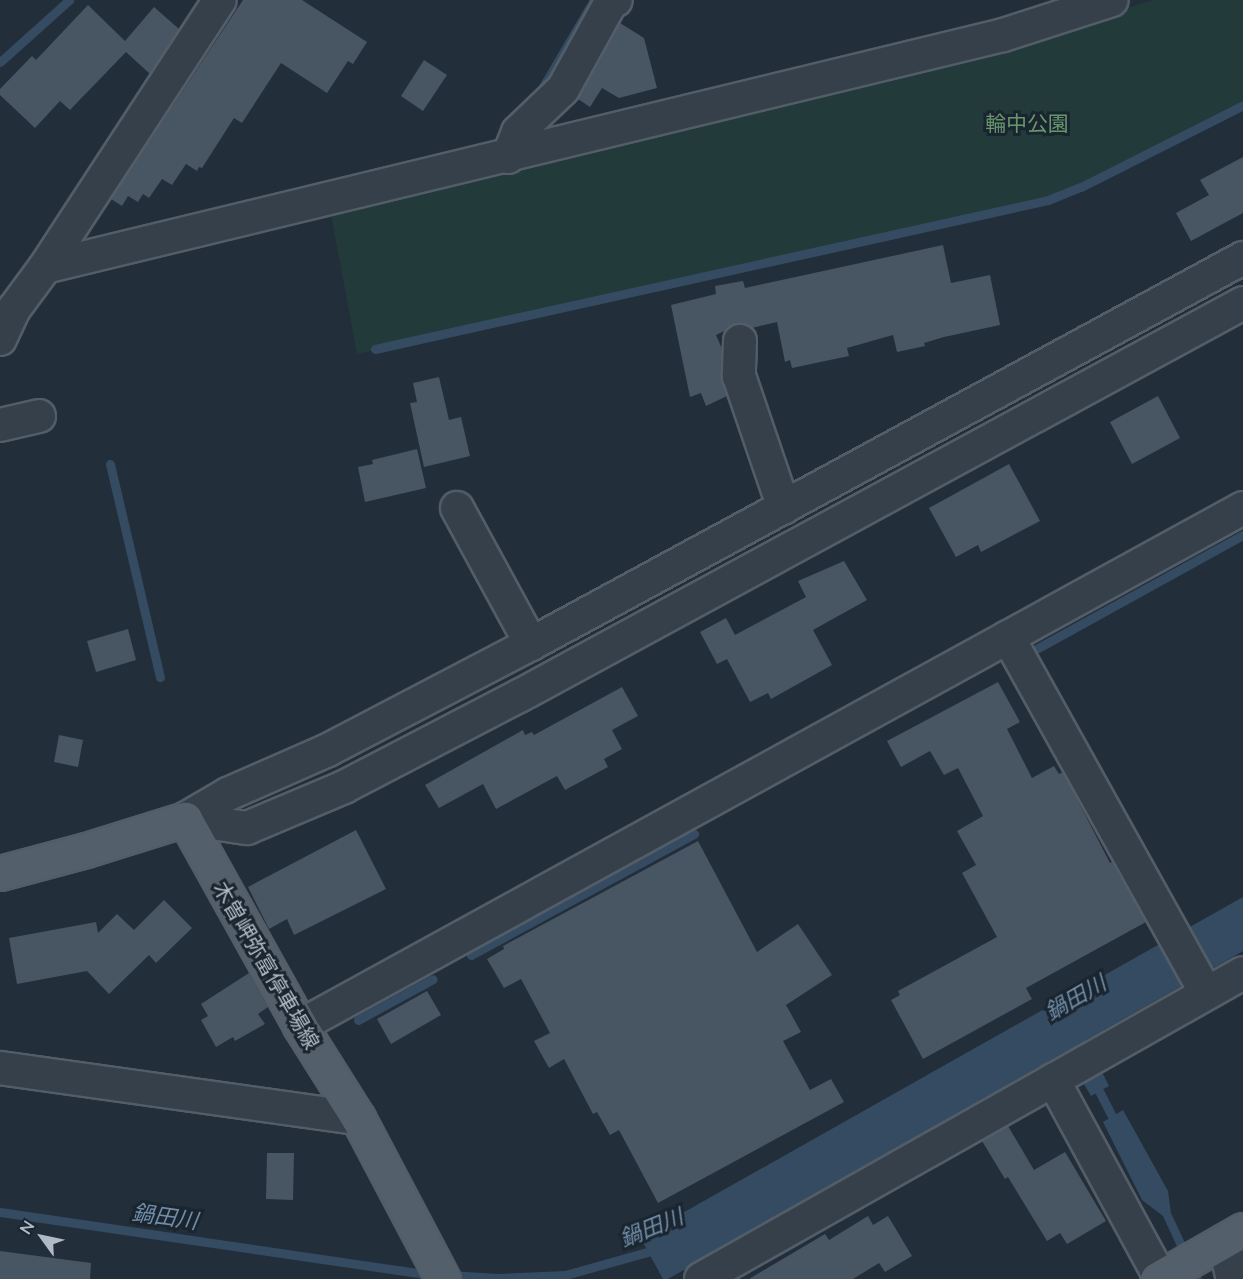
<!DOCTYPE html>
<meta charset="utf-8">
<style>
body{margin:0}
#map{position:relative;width:1243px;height:1279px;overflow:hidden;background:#222e3a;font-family:Lato,"Noto Sans JP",sans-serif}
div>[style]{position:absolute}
.green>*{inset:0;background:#233a3b}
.water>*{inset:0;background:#354b61}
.stream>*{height:9px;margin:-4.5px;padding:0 4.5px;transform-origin:4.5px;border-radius:4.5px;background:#354b61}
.building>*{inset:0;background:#485563}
.roads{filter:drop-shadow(2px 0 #535d68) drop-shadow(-2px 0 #535d68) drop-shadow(0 2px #535d68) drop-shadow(0 -2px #535d68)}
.minor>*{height:32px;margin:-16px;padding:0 16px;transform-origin:16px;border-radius:16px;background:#35404a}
.major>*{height:33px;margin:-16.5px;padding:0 16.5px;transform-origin:16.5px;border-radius:16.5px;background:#535f6a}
span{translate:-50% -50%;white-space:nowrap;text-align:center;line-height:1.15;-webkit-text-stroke:6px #1b252f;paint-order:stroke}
.park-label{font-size:21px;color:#67976e}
.street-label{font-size:21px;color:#b0bac6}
.water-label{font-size:22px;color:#708eaa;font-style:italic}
.north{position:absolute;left:12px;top:1207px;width:60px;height:60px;-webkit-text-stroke:4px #1b252f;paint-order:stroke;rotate:303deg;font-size:16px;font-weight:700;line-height:24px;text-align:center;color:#b0bac6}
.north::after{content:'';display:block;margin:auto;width:21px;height:27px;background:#b0bac6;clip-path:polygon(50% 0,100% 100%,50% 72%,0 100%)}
</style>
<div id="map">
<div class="green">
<i style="clip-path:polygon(1153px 0,1243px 0,1243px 105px,1081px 187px,1048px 200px,357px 354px,331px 214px,1007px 46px)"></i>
</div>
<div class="water">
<i style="clip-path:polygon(1243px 897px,1243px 951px,1086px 1040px,1109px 1086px,1091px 1096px,1065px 1052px,668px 1279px,663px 1279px,640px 1237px)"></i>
<i style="clip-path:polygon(1123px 1110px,1168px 1191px,1171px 1213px,1202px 1279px,1192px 1279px,1163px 1216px,1142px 1200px,1103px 1122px)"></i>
</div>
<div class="stream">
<i style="left:0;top:62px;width:93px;rotate:-41.9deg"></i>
<i style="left:537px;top:97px;width:113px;rotate:-59.6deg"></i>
<i style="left:375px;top:349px;width:689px;rotate:-12.48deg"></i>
<i style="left:1048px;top:200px;width:35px;rotate:-22deg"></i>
<i style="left:1081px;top:187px;width:182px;rotate:-26.8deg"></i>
<i style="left:110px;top:464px;width:219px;rotate:76.8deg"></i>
<i style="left:1038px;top:648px;width:234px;rotate:-28.9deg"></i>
<i style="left:471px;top:955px;width:254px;rotate:-28.5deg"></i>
<i style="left:358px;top:1020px;width:85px;rotate:-28.7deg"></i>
<i style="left:1095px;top:1083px;width:48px;rotate:62.9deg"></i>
<i style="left:0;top:1212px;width:439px;rotate:8.3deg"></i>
<i style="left:448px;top:1275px;width:50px;rotate:3.4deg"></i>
<i style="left:498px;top:1278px;width:67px;rotate:-2.6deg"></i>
<i style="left:565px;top:1275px;width:97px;rotate:-15.6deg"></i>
</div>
<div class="building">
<i style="clip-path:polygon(243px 0,302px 0,367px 42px,353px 64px,348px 61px,327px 93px,281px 63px,242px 123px,234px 118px,202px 168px,199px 167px,197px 171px,186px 164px,172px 185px,162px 179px,149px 198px,143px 194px,138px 202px,128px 196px,122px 206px,111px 199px)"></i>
<i style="clip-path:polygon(88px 5px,125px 41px,154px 7px,179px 29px,150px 74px,126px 52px,70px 110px,60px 101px,35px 128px,0 95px,0 89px,32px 56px,36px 60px)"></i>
<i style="clip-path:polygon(620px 23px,644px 38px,657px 88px,619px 98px,602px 88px,590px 107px,578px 99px)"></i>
<i style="clip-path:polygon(424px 60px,447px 75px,423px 111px,401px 96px)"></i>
<i style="clip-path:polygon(1243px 157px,1243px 213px,1191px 241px,1176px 213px,1209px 195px,1200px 180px)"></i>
<i style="clip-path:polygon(943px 245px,951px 283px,990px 275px,1000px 325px,944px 337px,924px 343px,925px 346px,897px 352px,893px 335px,847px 348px,849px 356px,792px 368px,790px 360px,785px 362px,777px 322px,752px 328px,740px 323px,716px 335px,722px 349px,721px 376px,727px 396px,706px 406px,701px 393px,690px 397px,671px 305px,716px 294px,715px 286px,743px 281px,745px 288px)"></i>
<i style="clip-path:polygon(439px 377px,449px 420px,461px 417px,470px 456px,424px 467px,410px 403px,417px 402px,413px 383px)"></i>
<i style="clip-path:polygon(1158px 396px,1180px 438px,1132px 464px,1110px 422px)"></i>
<i style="clip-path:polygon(417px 449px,426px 488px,365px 502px,358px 467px,373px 464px,372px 460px)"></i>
<i style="clip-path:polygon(1009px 464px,1040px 521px,981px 552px,978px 545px,956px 557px,929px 508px)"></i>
<i style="clip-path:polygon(844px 561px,867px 600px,813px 630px,832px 665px,771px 699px,768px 693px,750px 702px,727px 659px,717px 664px,700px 632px,726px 618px,735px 635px,806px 597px,798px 581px)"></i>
<i style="clip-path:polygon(128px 629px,136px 660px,96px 672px,87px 641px)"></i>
<i style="clip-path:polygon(998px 682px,1020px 722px,1007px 729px,1032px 778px,1054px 766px,1059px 774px,1063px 772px,1110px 863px,1112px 862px,1146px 922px,1026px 988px,1032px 999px,923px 1059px,891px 1000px,900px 995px,898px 991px,997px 937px,962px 873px,976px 865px,957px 831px,983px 816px,958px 768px,944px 775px,930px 751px,901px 767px,887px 741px)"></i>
<i style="clip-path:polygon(622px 687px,638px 716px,612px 730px,622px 749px,604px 759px,608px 767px,565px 790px,557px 776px,496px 809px,483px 784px,439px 808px,425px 785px,523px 730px,525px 735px,532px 732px,534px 735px)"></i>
<i style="clip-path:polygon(59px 735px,83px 740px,78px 767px,54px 762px)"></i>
<i style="clip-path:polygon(356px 830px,386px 889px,294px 935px,287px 919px,269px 929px,248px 887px)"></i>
<i style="clip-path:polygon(698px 841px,757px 952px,798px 924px,832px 975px,786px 1005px,801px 1032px,783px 1041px,810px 1090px,831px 1079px,844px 1102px,658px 1203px,619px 1130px,610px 1135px,597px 1112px,593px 1114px,564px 1059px,549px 1068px,534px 1041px,550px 1033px,521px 979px,504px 988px,487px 959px,504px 949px,503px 946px)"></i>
<i style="clip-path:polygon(164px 900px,192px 928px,156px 963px,149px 955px,109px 994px,87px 971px,17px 984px,9px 938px,96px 922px,98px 933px,117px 914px,134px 930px)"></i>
<i style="clip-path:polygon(249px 973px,268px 1007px,258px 1014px,265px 1024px,235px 1041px,233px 1037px,216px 1047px,201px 1020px,208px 1016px,201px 1004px)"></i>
<i style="clip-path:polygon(427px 991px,441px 1015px,391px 1044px,377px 1019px)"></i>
<i style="clip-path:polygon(1008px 1126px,1034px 1170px,1065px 1152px,1106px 1221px,1067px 1244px,1060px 1233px,1047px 1241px,1008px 1177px,1005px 1179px,982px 1141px)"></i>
<i style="clip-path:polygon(267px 1153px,294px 1153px,293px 1200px,266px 1199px)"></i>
<i style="clip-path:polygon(868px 1216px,873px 1225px,888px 1216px,912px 1256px,885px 1272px,879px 1263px,853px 1279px,749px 1279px,825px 1234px,829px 1240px)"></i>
<i style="clip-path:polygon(0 1251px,91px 1263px,90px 1279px,0 1279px)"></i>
</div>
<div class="roads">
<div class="minor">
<i style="left:508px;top:157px;width:27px;rotate:-68deg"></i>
<i style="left:518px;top:132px;width:62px;rotate:-43.7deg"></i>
<i style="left:563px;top:89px;width:99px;rotate:-61.1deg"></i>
<i style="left:611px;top:2px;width:5px;rotate:-22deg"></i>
<i style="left:45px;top:267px;width:986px;rotate:-13.61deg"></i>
<i style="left:1003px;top:35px;width:114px;rotate:-17.8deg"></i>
<i style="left:0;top:339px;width:33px;rotate:-65deg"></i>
<i style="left:14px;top:309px;width:52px;rotate:-53.6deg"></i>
<i style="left:45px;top:267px;width:319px;rotate:-56.8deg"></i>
<i style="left:740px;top:341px;width:35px;rotate:92deg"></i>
<i style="left:739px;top:376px;width:139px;rotate:71.2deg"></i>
<i style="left:0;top:425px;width:40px;rotate:-13deg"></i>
<i style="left:457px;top:508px;width:155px;rotate:61.4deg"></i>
<i style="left:1008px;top:637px;width:407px;rotate:60.9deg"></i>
<i style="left:185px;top:819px;width:50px;rotate:-30.2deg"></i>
<i style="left:228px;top:794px;width:109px;rotate:-23.7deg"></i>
<i style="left:328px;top:750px;width:229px;rotate:-27.6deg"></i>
<i style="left:531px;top:644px;width:810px;rotate:-28.46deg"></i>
<i style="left:185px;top:819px;width:63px;rotate:8.3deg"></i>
<i style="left:247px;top:828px;width:105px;rotate:-22.9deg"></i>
<i style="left:344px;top:787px;width:197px;rotate:-27.5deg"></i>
<i style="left:519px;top:696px;width:824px;rotate:-28.49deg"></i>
<i style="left:300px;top:1026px;width:1076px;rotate:-28.78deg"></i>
<i style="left:0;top:1068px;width:361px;rotate:8deg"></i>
<i style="left:1053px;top:1080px;width:226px;rotate:61.5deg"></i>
<i style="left:1224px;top:1241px;width:39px;rotate:77deg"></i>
<i style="left:701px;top:1279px;width:622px;rotate:-29.45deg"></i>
</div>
<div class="major">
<i style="left:0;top:873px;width:89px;rotate:-15deg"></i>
<i style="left:86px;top:850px;width:104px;rotate:-17.4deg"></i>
<i style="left:185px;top:819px;width:237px;rotate:60.9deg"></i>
<i style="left:300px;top:1026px;width:109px;rotate:57.8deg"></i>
<i style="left:358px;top:1118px;width:182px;rotate:62.2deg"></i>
<i style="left:1157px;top:1279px;width:99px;rotate:-29.7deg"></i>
</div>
</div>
<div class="park-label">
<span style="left:1027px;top:123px">輪中公園</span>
</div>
<div class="street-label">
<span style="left:267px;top:965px;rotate:60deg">木曽岬弥富停車場線</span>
</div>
<div class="water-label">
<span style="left:1075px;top:997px;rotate:-30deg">鍋田川</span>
<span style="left:165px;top:1216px;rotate:8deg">鍋田川</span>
<span style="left:651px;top:1227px;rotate:-22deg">鍋田川</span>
</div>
<div class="north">N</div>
</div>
